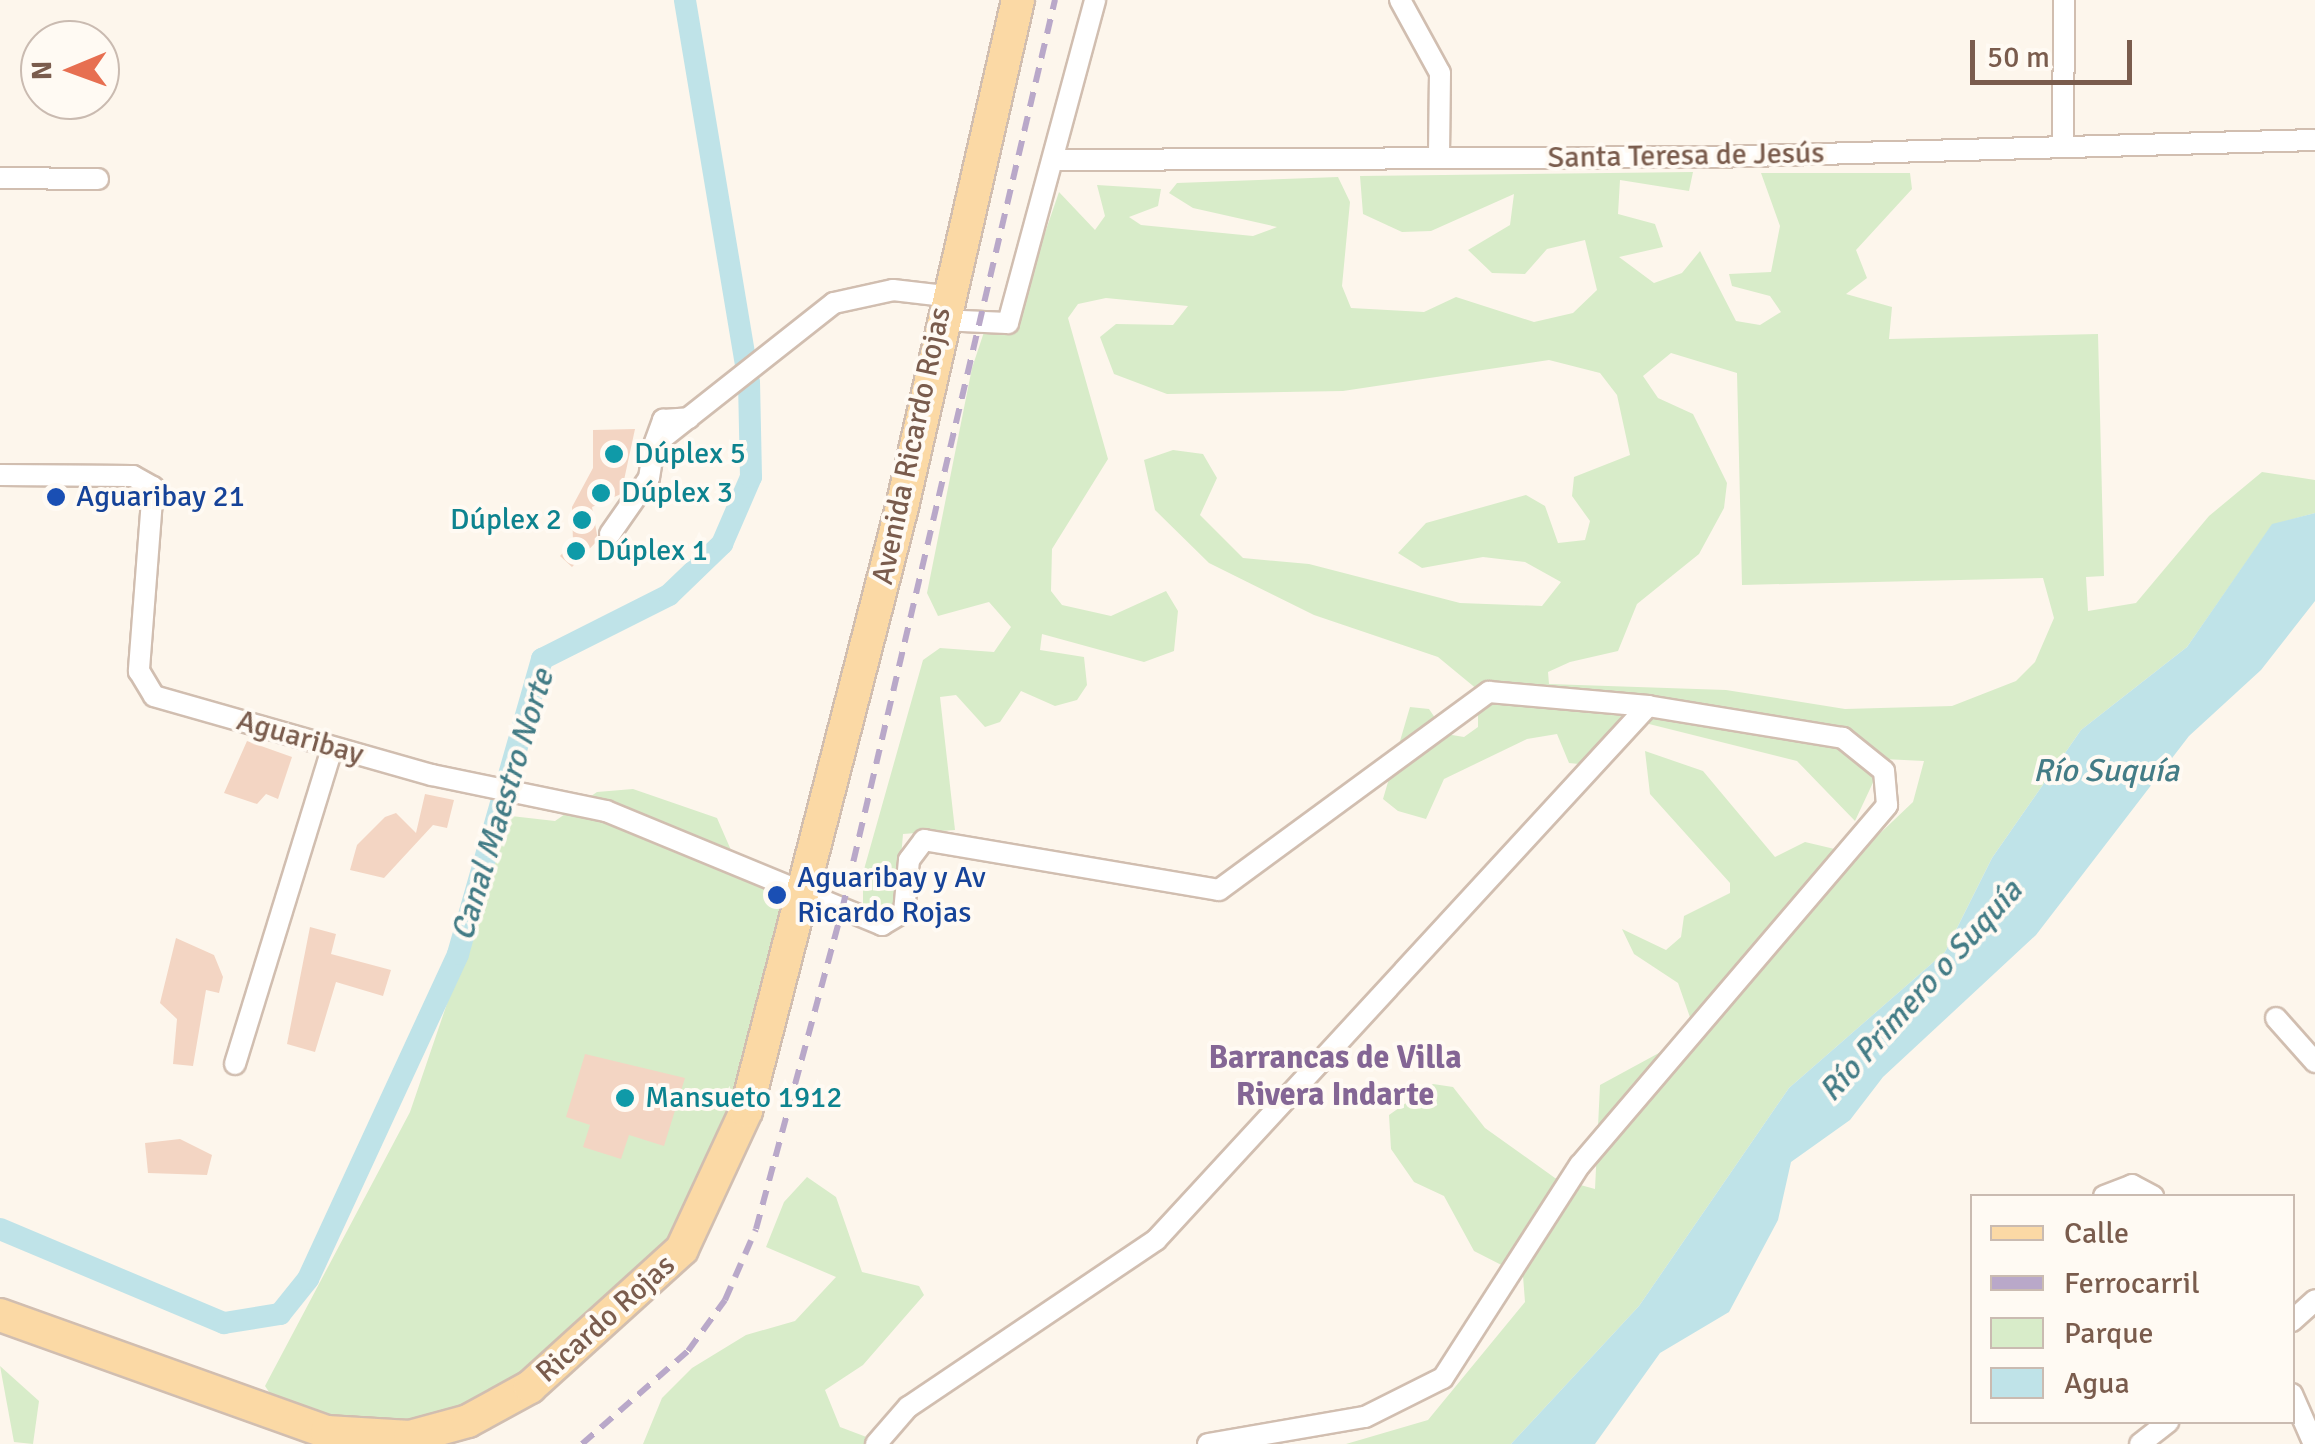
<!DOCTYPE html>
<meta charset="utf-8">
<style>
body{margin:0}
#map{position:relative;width:2315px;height:1444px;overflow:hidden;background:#fdf6ec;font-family:Signika,sans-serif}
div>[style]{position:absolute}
.green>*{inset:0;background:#d8ecc9}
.water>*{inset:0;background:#bfe3e8}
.canal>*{height:22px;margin:-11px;padding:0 11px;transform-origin:11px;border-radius:11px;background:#bfe3e8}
.building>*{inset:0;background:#f3d5c3}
.roads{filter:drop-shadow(2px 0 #d1beb0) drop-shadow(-2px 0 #d1beb0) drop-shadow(0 2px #d1beb0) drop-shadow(0 -2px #d1beb0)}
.minor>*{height:20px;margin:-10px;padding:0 10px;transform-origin:10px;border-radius:10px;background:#fff}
.primary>*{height:32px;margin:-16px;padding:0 16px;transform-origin:16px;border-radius:16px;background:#fbd9a5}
.rail>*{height:6px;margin-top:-3px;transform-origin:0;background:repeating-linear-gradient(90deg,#b9a8c9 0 15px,transparent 0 25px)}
.dots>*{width:28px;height:28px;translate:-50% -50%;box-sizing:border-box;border:5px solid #fffaf3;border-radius:50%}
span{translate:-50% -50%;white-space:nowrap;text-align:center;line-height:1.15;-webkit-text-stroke:8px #fffaf3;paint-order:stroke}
.street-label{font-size:30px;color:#7a5c4d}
.culture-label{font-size:30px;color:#0d838f}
.left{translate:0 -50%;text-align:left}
.right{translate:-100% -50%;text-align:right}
.transit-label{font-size:30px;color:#164399}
.water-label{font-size:32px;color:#437c86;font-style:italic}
.neighbourhood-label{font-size:32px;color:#846695;font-weight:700}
.legend{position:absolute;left:1970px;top:1194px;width:325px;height:230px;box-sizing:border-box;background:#fffaf3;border:2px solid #cabbb1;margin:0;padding:12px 18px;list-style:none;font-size:30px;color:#7a5c4d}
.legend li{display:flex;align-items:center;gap:20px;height:50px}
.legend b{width:50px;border:2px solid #cabbb1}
.north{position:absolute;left:20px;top:20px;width:100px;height:100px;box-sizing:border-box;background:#fffaf3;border:2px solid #cabbb1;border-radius:50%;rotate:269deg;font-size:28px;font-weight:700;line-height:40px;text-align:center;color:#7a5c4d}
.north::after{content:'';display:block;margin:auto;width:35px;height:45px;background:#e76f51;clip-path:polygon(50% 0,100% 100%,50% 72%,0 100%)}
.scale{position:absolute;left:1970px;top:40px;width:162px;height:45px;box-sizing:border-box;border:5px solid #7a5c4d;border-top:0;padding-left:12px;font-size:30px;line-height:35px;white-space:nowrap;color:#7a5c4d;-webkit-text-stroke:8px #fffaf3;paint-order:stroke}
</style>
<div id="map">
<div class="green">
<i style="clip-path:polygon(evenodd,1693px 172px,1689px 191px,1620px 180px,1618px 214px,1655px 224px,1663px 247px,1619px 257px,1654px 283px,1682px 273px,1700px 251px,1736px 321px,1760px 325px,1781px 312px,1770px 296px,1732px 286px,1729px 274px,1771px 272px,1780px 226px,1761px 173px,1910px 173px,1912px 189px,1856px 250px,1867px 278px,1846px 294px,1892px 307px,1889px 339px,2098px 334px,2104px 576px,2086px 577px,2088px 611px,2136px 603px,2209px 516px,2262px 472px,2315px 480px,2315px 513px,2272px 525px,2187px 647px,2081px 730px,1992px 858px,1945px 952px,1789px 1088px,1639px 1306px,1511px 1444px,1346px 1444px,1428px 1420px,1525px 1302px,1523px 1276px,1474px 1251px,1444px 1196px,1414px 1182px,1391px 1149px,1389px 1115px,1433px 1084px,1453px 1087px,1485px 1128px,1555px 1178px,1595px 1189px,1600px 1085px,1681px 1041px,1692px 1023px,1678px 983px,1634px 954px,1622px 929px,1666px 950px,1681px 937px,1684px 916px,1730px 893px,1730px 883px,1650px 794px,1645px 751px,1703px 771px,1775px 857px,1805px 842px,1843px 851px,1873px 840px,1913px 802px,1924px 761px,1884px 759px,1855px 821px,1797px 761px,1641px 722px,1602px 738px,1579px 764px,1569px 763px,1557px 734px,1527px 739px,1444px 779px,1426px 819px,1398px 811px,1383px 799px,1410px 707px,1429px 709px,1446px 734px,1464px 737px,1478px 727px,1478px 690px,1438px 657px,1314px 615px,1209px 563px,1155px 510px,1144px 460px,1173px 450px,1203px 454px,1217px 478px,1200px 515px,1243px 558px,1309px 564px,1460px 603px,1542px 606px,1561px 582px,1525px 562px,1483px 557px,1422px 568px,1398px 553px,1426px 523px,1526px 495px,1545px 506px,1558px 543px,1585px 540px,1590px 521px,1572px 496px,1574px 477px,1630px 455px,1617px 395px,1600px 373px,1549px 360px,1343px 391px,1167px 394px,1114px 374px,1100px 337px,1116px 324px,1173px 325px,1188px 306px,1106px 298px,1078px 304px,1068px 318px,1108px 459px,1052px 549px,1051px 591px,1062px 605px,1111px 616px,1166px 591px,1178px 611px,1174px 651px,1144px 662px,1042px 634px,1040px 650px,1084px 657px,1087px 685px,1077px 700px,1055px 706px,1021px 691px,1000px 722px,985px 727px,956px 695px,940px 697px,955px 830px,903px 834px,897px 905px,878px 918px,863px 905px,863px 873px,923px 660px,940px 648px,994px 652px,1011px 627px,989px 602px,938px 616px,927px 593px,972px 368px,986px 326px,1014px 323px,1059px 192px,1095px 230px,1105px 216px,1097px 185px,1161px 189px,1158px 206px,1129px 217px,1141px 225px,1253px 236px,1277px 227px,1193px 208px,1169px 193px,1177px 183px,1338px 177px,1350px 202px,1342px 286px,1351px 308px,1424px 312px,1456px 297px,1534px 322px,1573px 313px,1597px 290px,1585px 240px,1547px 249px,1525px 274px,1492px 273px,1468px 250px,1510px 225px,1514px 194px,1431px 231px,1402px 232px,1363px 214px,1360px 176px,1693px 172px,1671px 353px,1737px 373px,1742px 585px,2043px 578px,2054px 618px,2035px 662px,2016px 681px,1952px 706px,1845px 709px,1726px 690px,1549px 684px,1548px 672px,1570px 662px,1618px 651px,1637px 604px,1699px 554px,1724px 508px,1727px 483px,1693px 414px,1658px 398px,1643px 376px,1671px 353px)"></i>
<i style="clip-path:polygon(633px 789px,717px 818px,744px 880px,788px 897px,738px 1101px,674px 1239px,535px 1376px,458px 1413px,344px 1427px,277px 1404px,265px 1386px,410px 1112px,511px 816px,555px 821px,597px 792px)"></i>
<i style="clip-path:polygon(807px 1177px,836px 1197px,862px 1272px,919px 1286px,924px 1295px,863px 1365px,825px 1390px,840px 1427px,885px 1444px,643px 1444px,662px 1398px,692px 1368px,746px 1335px,795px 1321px,836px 1277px,766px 1247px,784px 1202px)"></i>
<i style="clip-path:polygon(0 1366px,39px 1401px,33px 1444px,14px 1442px)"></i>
</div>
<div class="water">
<i style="clip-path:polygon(2315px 513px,2315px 601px,2261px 670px,2189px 736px,2036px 935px,1883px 1077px,1850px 1120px,1791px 1162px,1778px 1220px,1729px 1312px,1660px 1353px,1595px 1444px,1511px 1444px,1639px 1306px,1789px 1088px,1945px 952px,1992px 858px,2081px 730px,2187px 647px,2272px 524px)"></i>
</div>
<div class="canal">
<i style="left:0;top:1229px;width:243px;rotate:22.8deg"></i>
<i style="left:224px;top:1323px;width:57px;rotate:-9.1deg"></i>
<i style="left:280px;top:1314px;width:45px;rotate:-51.3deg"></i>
<i style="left:308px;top:1279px;width:358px;rotate:-65.2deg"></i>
<i style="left:458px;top:954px;width:307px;rotate:-74.1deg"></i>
<i style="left:542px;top:659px;width:142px;rotate:-26.7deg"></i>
<i style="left:669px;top:595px;width:74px;rotate:-43.9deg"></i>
<i style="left:722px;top:544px;width:73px;rotate:-66.6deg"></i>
<i style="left:751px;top:477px;width:94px;rotate:-91.2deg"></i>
<i style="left:749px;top:383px;width:388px;rotate:-99.5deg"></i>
</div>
<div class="building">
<i style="clip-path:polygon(635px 429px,621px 494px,592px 507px,598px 540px,572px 567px,560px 556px,573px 542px,572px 507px,593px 468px,593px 430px)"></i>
<i style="clip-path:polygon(247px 741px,292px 757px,278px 799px,266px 794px,257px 804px,224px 793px)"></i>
<i style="clip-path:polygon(425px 794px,454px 800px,447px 828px,433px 825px,384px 878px,350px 870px,357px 845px,385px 817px,396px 813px,416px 833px)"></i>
<i style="clip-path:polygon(310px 927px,336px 934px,331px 954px,391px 970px,383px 996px,336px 982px,315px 1052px,287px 1044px)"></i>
<i style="clip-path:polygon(176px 938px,214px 955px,223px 977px,219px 993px,206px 990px,193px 1066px,173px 1064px,177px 1019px,160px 1003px)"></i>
<i style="clip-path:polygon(585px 1054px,685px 1078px,664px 1146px,629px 1135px,621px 1159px,583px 1147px,590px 1125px,566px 1117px)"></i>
<i style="clip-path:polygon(180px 1139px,212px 1155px,207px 1175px,148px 1173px,145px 1143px)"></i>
</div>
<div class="roads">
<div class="minor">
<i style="left:1400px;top:0;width:83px;rotate:61.3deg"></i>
<i style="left:1440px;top:73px;width:85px;rotate:90.7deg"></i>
<i style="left:2063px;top:147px;width:147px;rotate:-89.6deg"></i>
<i style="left:1057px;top:160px;width:657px;rotate:-0.26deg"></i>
<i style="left:1714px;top:157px;width:601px;rotate:-1.62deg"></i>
<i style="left:0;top:178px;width:98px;rotate:0.6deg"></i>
<i style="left:939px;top:320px;width:69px;rotate:2.5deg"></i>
<i style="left:1008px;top:323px;width:335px;rotate:-74.9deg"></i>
<i style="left:654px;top:445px;width:27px;rotate:-70deg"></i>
<i style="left:663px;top:420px;width:26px;rotate:-4deg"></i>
<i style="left:0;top:475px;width:133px;rotate:0.4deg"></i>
<i style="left:133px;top:476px;width:23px;rotate:29deg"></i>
<i style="left:153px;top:487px;width:185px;rotate:94.4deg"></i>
<i style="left:139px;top:671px;width:29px;rotate:59deg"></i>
<i style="left:154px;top:696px;width:289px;rotate:15.9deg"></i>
<i style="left:432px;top:775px;width:178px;rotate:11.7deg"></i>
<i style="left:606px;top:811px;width:299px;rotate:22.4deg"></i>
<i style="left:882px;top:925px;width:26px;rotate:-31deg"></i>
<i style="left:904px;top:912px;width:52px;rotate:-84.5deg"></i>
<i style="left:909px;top:860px;width:25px;rotate:-53deg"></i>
<i style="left:924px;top:840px;width:299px;rotate:9.6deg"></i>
<i style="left:1219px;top:890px;width:335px;rotate:-36.3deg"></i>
<i style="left:1489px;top:692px;width:160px;rotate:5deg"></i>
<i style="left:1648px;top:706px;width:726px;rotate:132.66deg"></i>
<i style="left:1156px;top:1240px;width:299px;rotate:146deg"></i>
<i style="left:908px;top:1407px;width:49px;rotate:130.9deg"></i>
<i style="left:610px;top:534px;width:68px;rotate:-55.1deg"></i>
<i style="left:649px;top:478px;width:33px;rotate:-81deg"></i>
<i style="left:654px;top:445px;width:229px;rotate:-38.3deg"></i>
<i style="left:834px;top:303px;width:60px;rotate:-12.4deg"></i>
<i style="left:893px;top:290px;width:52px;rotate:6.6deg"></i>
<i style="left:2276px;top:1018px;width:59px;rotate:48.4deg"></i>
<i style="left:235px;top:1064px;width:331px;rotate:-72.9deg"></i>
<i style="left:2104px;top:1196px;width:30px;rotate:-21deg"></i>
<i style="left:2132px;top:1185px;width:24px;rotate:28deg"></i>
<i style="left:2292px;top:1321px;width:31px;rotate:-42deg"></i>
<i style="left:2292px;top:1394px;width:55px;rotate:66.3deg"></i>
<i style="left:1208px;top:1444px;width:159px;rotate:-9.8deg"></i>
<i style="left:1365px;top:1417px;width:87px;rotate:-26.6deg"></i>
<i style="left:1443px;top:1378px;width:253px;rotate:-57.3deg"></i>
<i style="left:1580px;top:1165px;width:473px;rotate:-49.5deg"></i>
<i style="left:1887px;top:805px;width:34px;rotate:-95deg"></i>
<i style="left:1884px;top:771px;width:53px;rotate:-141.2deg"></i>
<i style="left:1843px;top:738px;width:198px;rotate:-170.7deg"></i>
<i style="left:2140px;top:1444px;width:36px;rotate:-38deg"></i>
</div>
<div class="primary">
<i style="left:0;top:1315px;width:347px;rotate:19.7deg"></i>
<i style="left:327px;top:1432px;width:83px;rotate:3.4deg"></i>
<i style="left:410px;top:1437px;width:60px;rotate:-15.4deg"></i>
<i style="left:468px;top:1421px;width:71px;rotate:-28.7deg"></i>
<i style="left:530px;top:1387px;width:205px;rotate:-42.2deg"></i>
<i style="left:682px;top:1249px;width:152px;rotate:-65.1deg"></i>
<i style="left:746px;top:1111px;width:624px;rotate:-75.52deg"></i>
<i style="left:902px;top:507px;width:520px;rotate:-77.11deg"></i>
</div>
</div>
<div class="rail">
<i style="left:582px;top:1444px;width:141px;rotate:-41.3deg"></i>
<i style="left:688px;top:1351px;width:63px;rotate:-54deg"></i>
<i style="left:725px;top:1300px;width:77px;rotate:-66.4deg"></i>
<i style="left:756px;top:1229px;width:330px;rotate:-74.9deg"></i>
<i style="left:842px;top:910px;width:935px;rotate:-76.83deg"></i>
</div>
<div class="dots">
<i style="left:614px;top:454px;background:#0f9aa8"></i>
<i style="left:601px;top:493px;background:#0f9aa8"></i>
<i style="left:56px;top:497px;background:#1a4fb4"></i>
<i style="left:582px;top:520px;background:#0f9aa8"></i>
<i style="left:576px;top:551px;background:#0f9aa8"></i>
<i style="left:777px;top:895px;background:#1a4fb4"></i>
<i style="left:625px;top:1098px;background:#0f9aa8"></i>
</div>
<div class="street-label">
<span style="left:1686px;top:156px;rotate:-1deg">Santa Teresa de Jesús</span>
<span style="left:912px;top:446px;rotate:-78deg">Avenida Ricardo Rojas</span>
<span style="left:300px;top:738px;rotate:16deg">Aguaribay</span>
<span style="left:606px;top:1319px;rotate:-42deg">Ricardo Rojas</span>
</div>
<div class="culture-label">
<span class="left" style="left:634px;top:454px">Dúplex 5</span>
<span class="left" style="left:621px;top:493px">Dúplex 3</span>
<span class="right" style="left:562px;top:520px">Dúplex 2</span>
<span class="left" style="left:596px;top:551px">Dúplex 1</span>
<span class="left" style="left:645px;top:1098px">Mansueto 1912</span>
</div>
<div class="transit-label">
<span class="left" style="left:76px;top:497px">Aguaribay 21</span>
<span class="left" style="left:797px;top:895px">Aguaribay y Av<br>Ricardo Rojas</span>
</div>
<div class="water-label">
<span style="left:2106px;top:771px">Río Suquía</span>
<span style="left:503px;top:805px;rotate:-73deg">Canal Maestro Norte</span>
<span style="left:1921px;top:991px;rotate:-48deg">Río Primero o Suquía</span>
</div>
<div class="neighbourhood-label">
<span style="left:1335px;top:1077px">Barrancas de Villa<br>Rivera Indarte</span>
</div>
<ul class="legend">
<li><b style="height:12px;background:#fbd9a5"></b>Calle</li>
<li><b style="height:12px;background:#b9a8c9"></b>Ferrocarril</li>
<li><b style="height:28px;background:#d8ecc9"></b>Parque</li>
<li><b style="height:28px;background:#bfe3e8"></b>Agua</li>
</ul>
<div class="north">N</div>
<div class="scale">50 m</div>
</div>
